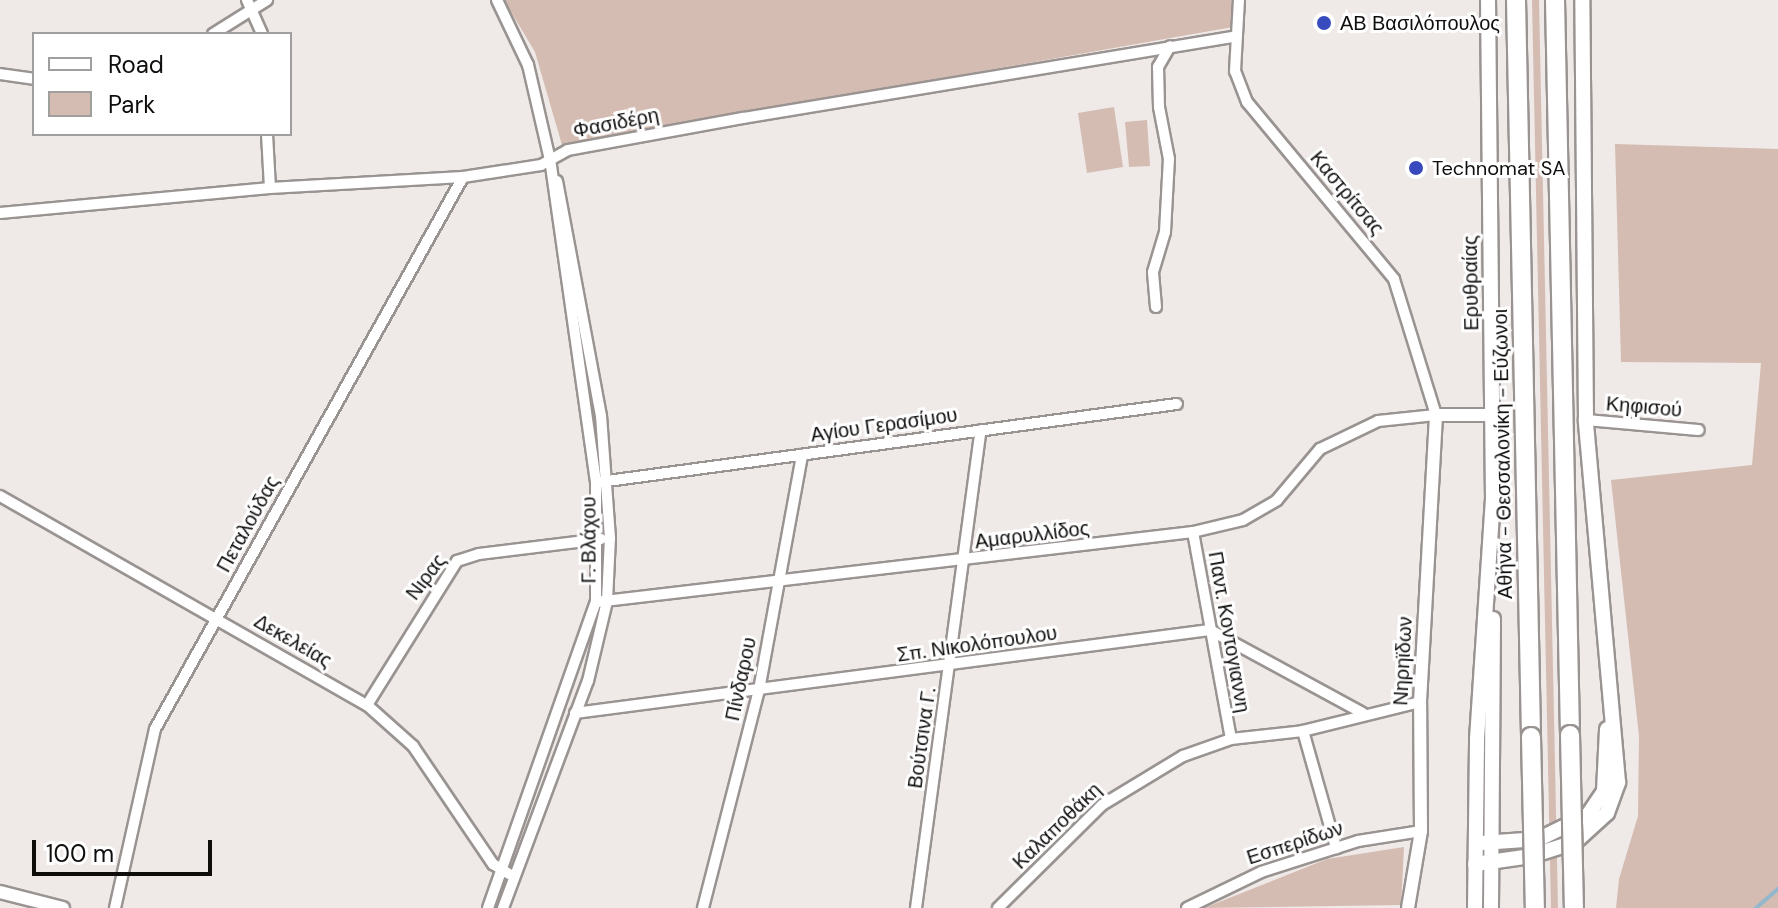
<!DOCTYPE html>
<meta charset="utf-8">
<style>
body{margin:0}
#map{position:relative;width:1778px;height:908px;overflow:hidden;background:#efe9e7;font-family:"DM Sans",sans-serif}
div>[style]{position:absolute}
.green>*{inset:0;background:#d4bcb2}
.stream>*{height:4px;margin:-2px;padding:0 2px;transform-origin:2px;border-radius:2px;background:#93b7cc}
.roads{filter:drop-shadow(2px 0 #999391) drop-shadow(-2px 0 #999391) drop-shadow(0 2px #999391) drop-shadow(0 -2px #999391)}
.minor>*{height:10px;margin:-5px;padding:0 5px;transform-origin:5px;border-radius:5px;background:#fff}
.tertiary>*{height:12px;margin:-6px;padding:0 6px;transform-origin:6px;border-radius:6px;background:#fff}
.secondary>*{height:14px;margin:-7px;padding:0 7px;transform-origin:7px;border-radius:7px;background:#fff}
.motorway>*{height:18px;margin:-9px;padding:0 9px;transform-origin:9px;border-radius:9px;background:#fff}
.bridges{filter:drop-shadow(2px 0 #999391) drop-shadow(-2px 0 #999391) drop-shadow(0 2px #999391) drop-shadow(0 -2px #999391)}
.motorway-bridge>*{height:18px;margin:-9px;padding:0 9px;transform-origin:9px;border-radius:9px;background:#fff}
.dots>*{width:22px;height:22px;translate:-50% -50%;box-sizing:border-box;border:4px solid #fff;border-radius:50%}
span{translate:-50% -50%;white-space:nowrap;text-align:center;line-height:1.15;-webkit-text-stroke:6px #fff;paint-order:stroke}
.poi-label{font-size:20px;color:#100e0d}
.left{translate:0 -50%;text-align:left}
.street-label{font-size:20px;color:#100e0d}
.legend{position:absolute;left:32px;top:32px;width:260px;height:104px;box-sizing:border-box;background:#fff;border:2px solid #9f9f9e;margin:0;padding:10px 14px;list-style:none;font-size:24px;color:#100e0d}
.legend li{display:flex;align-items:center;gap:16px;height:40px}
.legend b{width:40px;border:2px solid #9f9f9e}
.scale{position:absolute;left:32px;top:840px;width:180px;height:36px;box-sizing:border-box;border:4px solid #100e0d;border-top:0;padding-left:10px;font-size:24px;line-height:28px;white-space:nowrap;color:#100e0d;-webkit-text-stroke:6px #fff;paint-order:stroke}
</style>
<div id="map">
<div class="green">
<i style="clip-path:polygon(504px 0,1232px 0,1233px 27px,562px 145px,535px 52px)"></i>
<i style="clip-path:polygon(1532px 0,1539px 0,1558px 908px,1551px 908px)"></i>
<i style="clip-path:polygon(1114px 107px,1123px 167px,1087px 173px,1078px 113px)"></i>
<i style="clip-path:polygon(1147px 120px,1150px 166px,1129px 167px,1125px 122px)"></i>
<i style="clip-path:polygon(1615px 144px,1778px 149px,1778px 908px,1616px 908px,1619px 879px,1638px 816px,1639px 736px,1611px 480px,1752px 465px,1761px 363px,1621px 362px)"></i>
<i style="clip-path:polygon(1404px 847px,1401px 905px,1204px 908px,1327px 859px)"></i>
</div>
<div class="stream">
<i style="left:1756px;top:908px;width:29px;rotate:-41deg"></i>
</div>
<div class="roads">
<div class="minor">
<i style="left:247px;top:0;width:37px;rotate:66deg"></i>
<i style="left:213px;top:34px;width:64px;rotate:-32.2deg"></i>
<i style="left:0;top:74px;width:34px;rotate:8deg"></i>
<i style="left:267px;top:134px;width:54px;rotate:86.8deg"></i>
<i style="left:0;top:213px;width:271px;rotate:-5.3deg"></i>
<i style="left:270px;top:188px;width:193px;rotate:-3.3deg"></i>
<i style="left:463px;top:177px;width:79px;rotate:-8.7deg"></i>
<i style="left:541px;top:165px;width:31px;rotate:-29deg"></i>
<i style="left:568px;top:150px;width:178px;rotate:-10.4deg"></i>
<i style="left:743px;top:118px;width:500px;rotate:-9.4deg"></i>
<i style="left:1156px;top:307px;width:35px;rotate:-95deg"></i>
<i style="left:1153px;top:272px;width:42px;rotate:-73.3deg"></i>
<i style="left:1165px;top:232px;width:73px;rotate:-86.9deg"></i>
<i style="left:1169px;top:159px;width:53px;rotate:-100.9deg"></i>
<i style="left:1159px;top:107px;width:40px;rotate:-91.4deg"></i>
<i style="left:1158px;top:67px;width:24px;rotate:-60deg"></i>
<i style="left:1586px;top:420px;width:113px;rotate:5.1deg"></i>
<i style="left:600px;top:482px;width:582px;rotate:-7.7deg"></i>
<i style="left:0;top:496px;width:422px;rotate:29.7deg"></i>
<i style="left:367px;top:705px;width:62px;rotate:41.7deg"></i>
<i style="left:413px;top:746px;width:143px;rotate:55.9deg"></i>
<i style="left:493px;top:864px;width:19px;rotate:32deg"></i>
<i style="left:1193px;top:532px;width:210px;rotate:79.6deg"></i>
<i style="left:596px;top:602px;width:601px;rotate:-6.69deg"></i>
<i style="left:1193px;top:532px;width:51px;rotate:-13.5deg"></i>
<i style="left:1243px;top:520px;width:39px;rotate:-30deg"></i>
<i style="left:1277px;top:500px;width:67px;rotate:-49.9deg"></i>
<i style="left:1320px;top:449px;width:64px;rotate:-25.8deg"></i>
<i style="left:1378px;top:421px;width:58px;rotate:-5.9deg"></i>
<i style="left:1436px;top:415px;width:142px;rotate:-107.2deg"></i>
<i style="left:1394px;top:279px;width:230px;rotate:-129.7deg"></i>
<i style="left:1247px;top:102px;width:33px;rotate:-111deg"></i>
<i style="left:1235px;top:71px;width:71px;rotate:-86.8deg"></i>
<i style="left:367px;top:705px;width:170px;rotate:-58deg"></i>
<i style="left:457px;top:561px;width:23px;rotate:-18deg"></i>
<i style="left:479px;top:554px;width:123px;rotate:-7deg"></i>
<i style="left:575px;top:713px;width:640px;rotate:-7.45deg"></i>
<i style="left:1210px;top:630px;width:174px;rotate:28.5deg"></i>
<i style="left:1303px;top:731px;width:122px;rotate:74.2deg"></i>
<i style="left:115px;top:908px;width:183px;rotate:-77.4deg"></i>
<i style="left:155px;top:729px;width:632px;rotate:-60.84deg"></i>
<i style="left:488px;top:908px;width:324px;rotate:-70.6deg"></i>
<i style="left:596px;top:602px;width:120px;rotate:-90deg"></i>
<i style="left:596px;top:482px;width:325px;rotate:-98.1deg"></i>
<i style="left:550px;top:160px;width:98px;rotate:-103deg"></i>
<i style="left:528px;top:65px;width:72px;rotate:-115.5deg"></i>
<i style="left:503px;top:908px;width:242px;rotate:-69.5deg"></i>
<i style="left:588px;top:681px;width:82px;rotate:-76.6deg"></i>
<i style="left:607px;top:601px;width:63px;rotate:-87.3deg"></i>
<i style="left:610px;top:538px;width:122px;rotate:-94.2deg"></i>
<i style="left:601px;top:416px;width:239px;rotate:-100.6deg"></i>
<i style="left:703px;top:908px;width:225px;rotate:-75.6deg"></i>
<i style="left:759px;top:690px;width:239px;rotate:-79.6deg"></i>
<i style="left:916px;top:908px;width:482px;rotate:-82.3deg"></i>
<i style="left:998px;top:908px;width:146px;rotate:-44.7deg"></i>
<i style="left:1102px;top:805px;width:95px;rotate:-31.2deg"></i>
<i style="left:1183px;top:756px;width:51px;rotate:-19.5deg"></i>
<i style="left:1231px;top:739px;width:72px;rotate:-6.3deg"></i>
<i style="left:1303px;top:731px;width:121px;rotate:-13.9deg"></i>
<i style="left:1187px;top:908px;width:82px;rotate:-25.9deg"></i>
<i style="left:1261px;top:872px;width:102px;rotate:-17.7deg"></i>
<i style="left:1358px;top:841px;width:64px;rotate:-9deg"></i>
</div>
<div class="tertiary">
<i style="left:0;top:892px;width:65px;rotate:14.3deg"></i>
<i style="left:1408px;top:908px;width:78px;rotate:-80.4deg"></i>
<i style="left:1421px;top:831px;width:129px;rotate:-90.4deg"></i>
<i style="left:1420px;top:702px;width:287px;rotate:-86.8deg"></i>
<i style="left:1436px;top:415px;width:57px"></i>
</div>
<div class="secondary">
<i style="left:1482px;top:843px;width:57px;rotate:-4deg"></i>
<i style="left:1539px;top:839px;width:55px;rotate:-26.1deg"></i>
<i style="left:1588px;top:815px;width:29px;rotate:-56deg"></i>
<i style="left:1604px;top:791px;width:62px;rotate:-87.2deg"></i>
<i style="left:1475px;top:864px;width:57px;rotate:-8.1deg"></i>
<i style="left:1531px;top:856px;width:46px;rotate:-17.7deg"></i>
<i style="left:1575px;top:842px;width:43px;rotate:-42.2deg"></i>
<i style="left:1607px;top:813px;width:33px;rotate:-70deg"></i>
<i style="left:1618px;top:782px;width:363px;rotate:-95.1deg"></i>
<i style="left:1586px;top:420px;width:420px;rotate:-90.5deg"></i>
<i style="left:1475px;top:908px;width:169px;rotate:-89.3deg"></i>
<i style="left:1477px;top:739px;width:239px;rotate:-86.2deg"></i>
<i style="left:1493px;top:501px;width:501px;rotate:-90.57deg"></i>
<i style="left:1491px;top:908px;width:289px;rotate:-89.6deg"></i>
</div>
<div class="motorway">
<i style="left:1516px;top:0;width:737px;rotate:88.83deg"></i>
<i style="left:1555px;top:0;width:735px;rotate:88.83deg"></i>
</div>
</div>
<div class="bridges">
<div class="motorway-bridge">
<i style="left:1570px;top:735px;width:173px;rotate:88.7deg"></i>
<i style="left:1531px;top:737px;width:171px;rotate:88.7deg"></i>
</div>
</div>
<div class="dots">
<i style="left:1324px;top:23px;background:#374bbe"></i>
<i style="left:1416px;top:168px;background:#374bbe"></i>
</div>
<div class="poi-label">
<span class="left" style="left:1340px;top:23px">ΑΒ Βασιλόπουλος</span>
<span class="left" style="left:1432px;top:168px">Technomat SA</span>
</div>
<div class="street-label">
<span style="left:616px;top:123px;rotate:-11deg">Φασιδέρη</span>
<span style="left:1347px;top:193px;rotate:50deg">Καστρίτσας</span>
<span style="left:1471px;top:283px;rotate:-91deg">Ερυθραίας</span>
<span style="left:1644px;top:407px;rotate:5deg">Κηφισού</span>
<span style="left:884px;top:425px;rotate:-8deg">Αγίου Γερασίμου</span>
<span style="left:1503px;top:454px;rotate:-91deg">Αθήνα - Θεσσαλονίκη - Εύζωνοι</span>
<span style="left:248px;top:524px;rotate:-61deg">Πεταλούδας</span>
<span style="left:1032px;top:535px;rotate:-7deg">Αμαρυλλίδος</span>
<span style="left:589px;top:540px;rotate:-90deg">Γ. Βλάχου</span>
<span style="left:426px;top:577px;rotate:-53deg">Νιρας</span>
<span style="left:1229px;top:632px;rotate:80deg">Παντ. Κοντογιαννη</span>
<span style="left:293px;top:641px;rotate:30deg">Δεκελείας</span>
<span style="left:977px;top:644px;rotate:-8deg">Σπ. Νικολόπουλου</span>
<span style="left:1403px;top:661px;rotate:-87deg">Νηρηϊδων</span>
<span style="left:741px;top:679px;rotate:-78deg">Πίνδαρου</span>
<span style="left:922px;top:738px;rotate:-82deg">Βούτσινα Γ.</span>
<span style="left:1057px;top:826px;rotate:-44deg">Καλαποθάκη</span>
<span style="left:1295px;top:843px;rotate:-18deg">Εσπερίδων</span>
</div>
<ul class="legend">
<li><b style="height:10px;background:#fff"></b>Road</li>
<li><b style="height:22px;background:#d4bcb2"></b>Park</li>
</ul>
<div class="scale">100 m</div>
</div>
